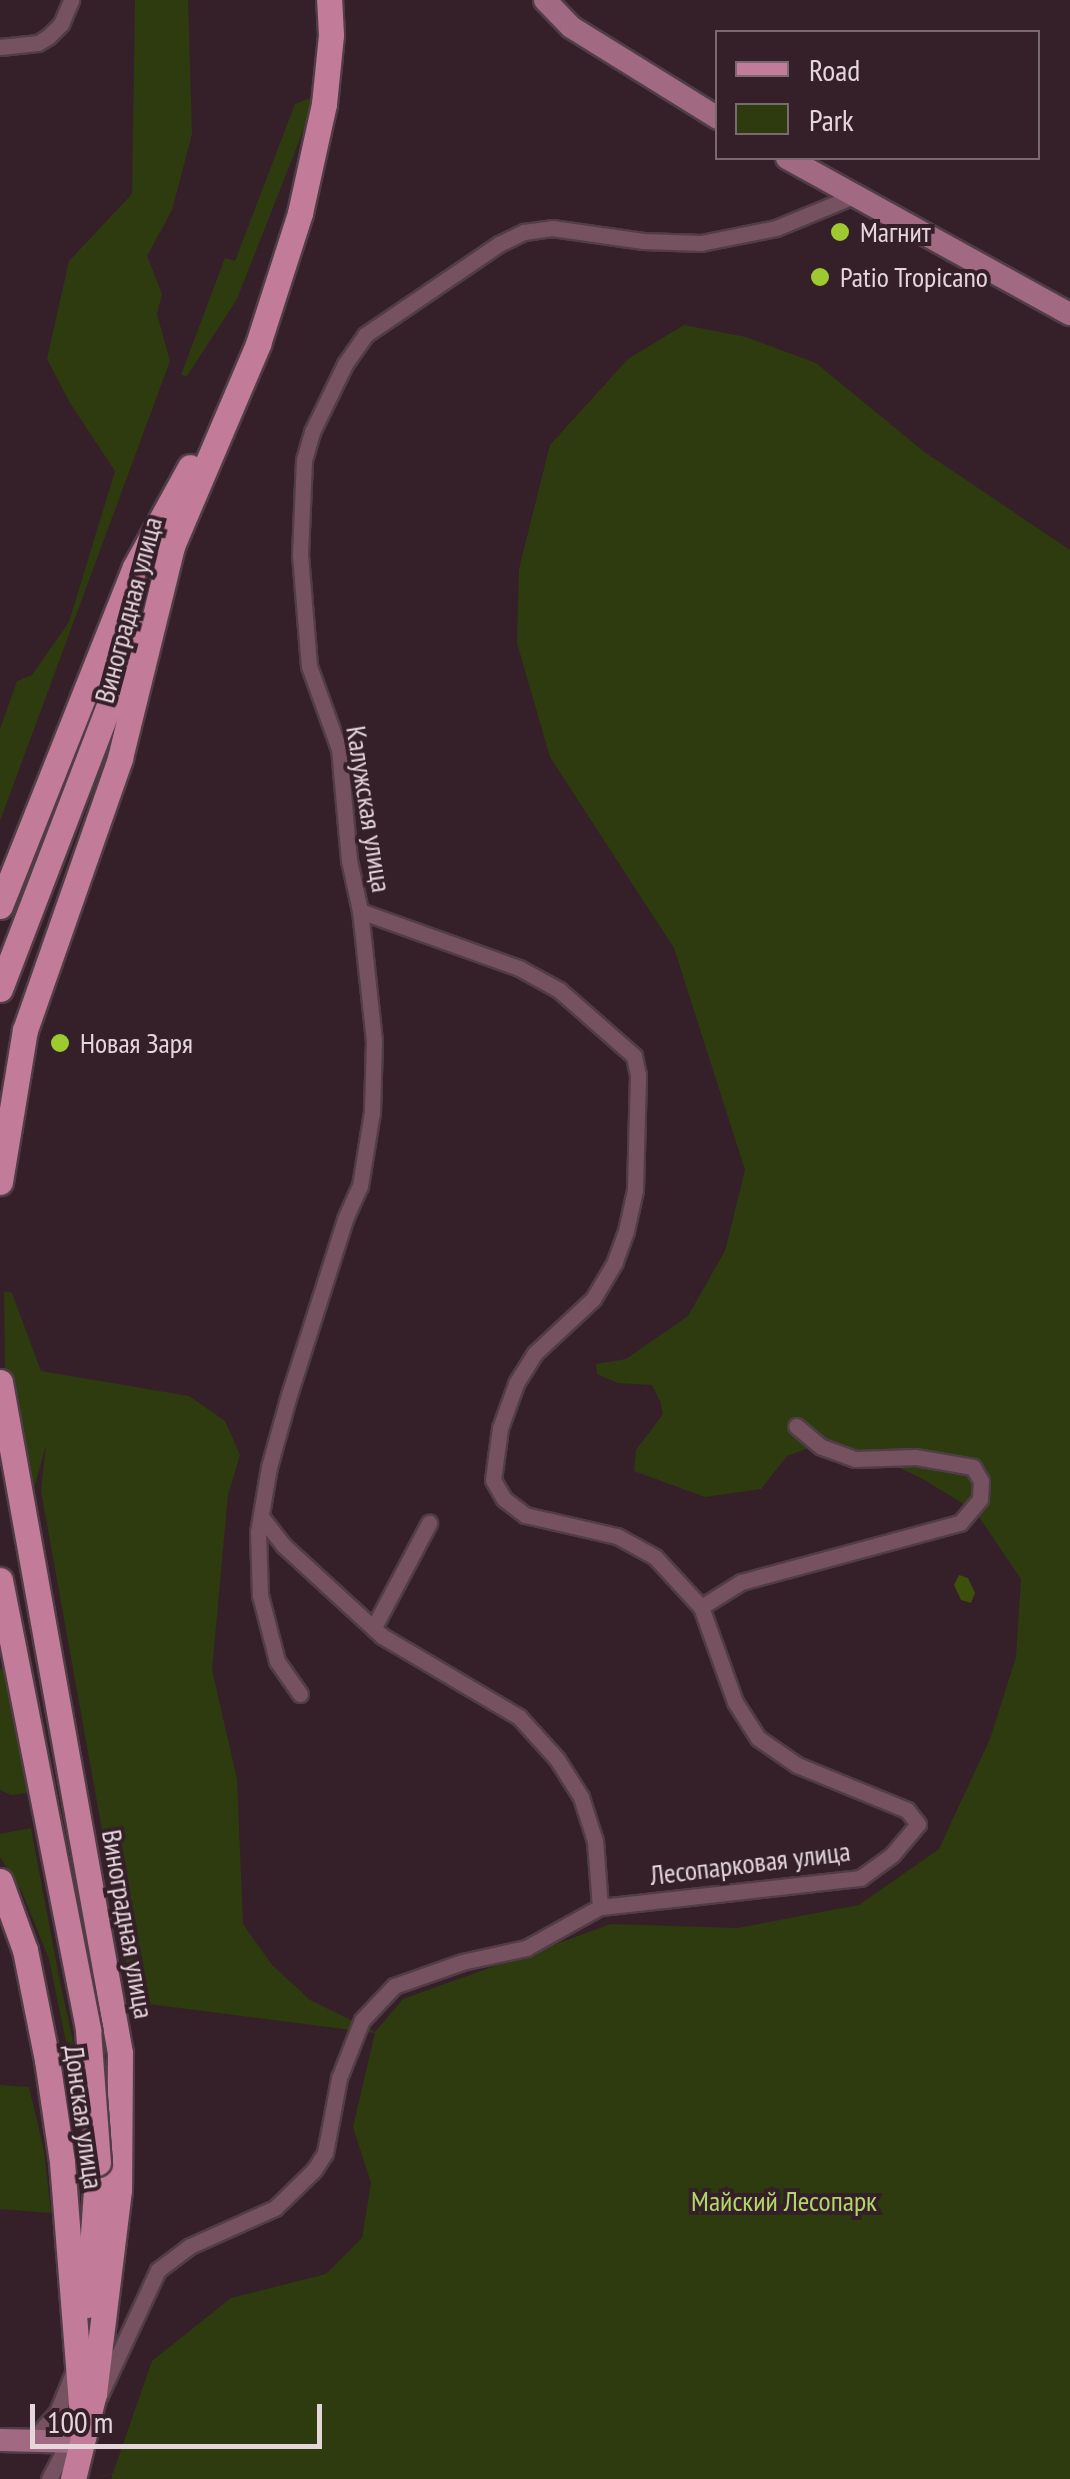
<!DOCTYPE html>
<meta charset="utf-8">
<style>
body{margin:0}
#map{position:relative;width:1070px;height:2479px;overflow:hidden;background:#352029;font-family:"PT Sans Narrow",sans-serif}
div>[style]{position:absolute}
.green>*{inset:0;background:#2d3b0f}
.water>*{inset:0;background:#3c4f0b}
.roads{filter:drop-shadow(2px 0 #513d46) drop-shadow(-2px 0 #513d46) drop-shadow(0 2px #513d46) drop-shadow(0 -2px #513d46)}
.street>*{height:15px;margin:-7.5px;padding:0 7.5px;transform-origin:7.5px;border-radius:7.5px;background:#765261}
.secondary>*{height:22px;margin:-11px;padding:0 11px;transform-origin:11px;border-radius:11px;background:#a16982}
.primary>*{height:25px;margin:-12.5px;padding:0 12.5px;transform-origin:12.5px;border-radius:12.5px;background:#c37b9a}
.bridges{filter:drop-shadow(2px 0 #513d46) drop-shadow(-2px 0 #513d46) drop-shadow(0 2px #513d46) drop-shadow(0 -2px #513d46)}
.primary-bridge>*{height:25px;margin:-12.5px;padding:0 12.5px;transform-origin:12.5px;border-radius:12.5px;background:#c37b9a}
.dots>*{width:28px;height:28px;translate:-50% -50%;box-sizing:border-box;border:5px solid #352029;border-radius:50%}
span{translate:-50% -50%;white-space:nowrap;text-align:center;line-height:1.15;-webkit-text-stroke:8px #352029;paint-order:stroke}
.poi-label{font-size:28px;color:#e5d6dc}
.left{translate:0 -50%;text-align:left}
.street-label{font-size:28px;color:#e5d6dc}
.park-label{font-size:28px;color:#b1d767}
.legend{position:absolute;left:715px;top:30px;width:325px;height:130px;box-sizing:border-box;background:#352029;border:2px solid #7b6971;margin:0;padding:12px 18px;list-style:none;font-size:30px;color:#e5d6dc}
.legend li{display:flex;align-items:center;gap:20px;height:50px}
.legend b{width:50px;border:2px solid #7b6971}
.scale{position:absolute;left:30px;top:2404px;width:292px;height:45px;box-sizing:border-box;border:5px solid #e5d6dc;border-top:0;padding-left:12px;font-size:30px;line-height:35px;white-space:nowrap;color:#e5d6dc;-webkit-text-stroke:8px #352029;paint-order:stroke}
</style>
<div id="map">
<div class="green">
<i style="clip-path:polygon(135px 0,188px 0,192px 134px,172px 210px,147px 256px,162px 294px,157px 314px,170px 361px,0 821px,0 729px,17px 681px,32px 675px,69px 622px,115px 471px,70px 403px,47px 359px,69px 261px,132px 194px)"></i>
<i style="clip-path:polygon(311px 98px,305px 126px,237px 299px,187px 376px,181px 375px,225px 258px,235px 261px,295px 104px)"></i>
<i style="clip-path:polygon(684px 325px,746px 337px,816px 363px,923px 451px,1070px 550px,1070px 2479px,112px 2479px,112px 2474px,91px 2479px,113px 2473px,152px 2361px,231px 2298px,326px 2274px,362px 2238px,371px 2183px,353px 2127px,375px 2033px,133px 2002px,41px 1491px,46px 1445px,32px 1496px,5px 1365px,4px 1291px,12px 1293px,41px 1371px,189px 1396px,225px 1421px,240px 1455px,228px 1495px,212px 1670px,237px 1779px,243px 1924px,272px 1965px,310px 2000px,375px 2032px,403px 1999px,611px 1924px,737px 1928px,859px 1905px,939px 1849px,990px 1739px,1016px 1657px,1021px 1579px,975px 1511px,923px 1479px,872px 1455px,820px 1444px,787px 1456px,761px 1489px,705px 1497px,634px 1471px,636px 1450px,663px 1414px,660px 1401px,652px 1385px,618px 1383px,597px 1374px,596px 1364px,626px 1359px,688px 1316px,725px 1251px,745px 1170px,674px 948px,550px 757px,517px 643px,519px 569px,550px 445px,628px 359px)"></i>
<i style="clip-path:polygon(0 1669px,13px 1669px,35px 1792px,11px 1795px,0 1790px)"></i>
<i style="clip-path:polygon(31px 1828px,59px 1977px,84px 2092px,76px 2090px,49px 1959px,22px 1892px,0 1857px,0 1834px)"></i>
<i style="clip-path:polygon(0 2085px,29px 2087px,44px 2151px,51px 2213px,0 2209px)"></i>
</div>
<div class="water">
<i style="clip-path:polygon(959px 1575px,968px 1578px,975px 1593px,971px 1603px,961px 1600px,954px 1585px)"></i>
</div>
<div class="roads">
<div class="street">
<i style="left:0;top:47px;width:38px;rotate:-6deg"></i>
<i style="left:38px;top:43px;width:13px;rotate:-32deg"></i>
<i style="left:49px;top:36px;width:17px;rotate:-45deg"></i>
<i style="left:61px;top:24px;width:26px;rotate:-67deg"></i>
<i style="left:360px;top:911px;width:169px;rotate:19.7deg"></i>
<i style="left:519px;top:968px;width:46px;rotate:28.8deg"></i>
<i style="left:559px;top:990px;width:100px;rotate:41.3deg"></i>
<i style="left:634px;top:1056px;width:19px;rotate:78deg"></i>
<i style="left:638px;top:1075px;width:115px;rotate:91.5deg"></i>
<i style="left:635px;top:1190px;width:42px;rotate:102.4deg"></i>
<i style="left:626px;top:1231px;width:33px;rotate:110deg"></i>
<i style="left:615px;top:1262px;width:43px;rotate:120.7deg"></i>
<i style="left:593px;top:1299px;width:79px;rotate:137deg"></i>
<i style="left:535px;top:1353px;width:36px;rotate:122deg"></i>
<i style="left:516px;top:1384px;width:47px;rotate:110deg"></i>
<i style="left:500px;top:1428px;width:52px;rotate:97.7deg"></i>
<i style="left:493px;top:1480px;width:22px;rotate:60deg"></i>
<i style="left:504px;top:1499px;width:26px;rotate:37deg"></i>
<i style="left:525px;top:1515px;width:94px;rotate:12.9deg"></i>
<i style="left:617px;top:1536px;width:43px;rotate:28.9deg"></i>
<i style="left:655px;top:1557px;width:68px;rotate:47.4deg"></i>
<i style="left:701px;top:1607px;width:101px;rotate:70.3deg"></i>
<i style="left:735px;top:1702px;width:43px;rotate:57.4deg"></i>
<i style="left:758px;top:1738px;width:47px;rotate:34.7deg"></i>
<i style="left:797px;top:1765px;width:119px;rotate:22.2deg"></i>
<i style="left:907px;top:1810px;width:18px;rotate:52deg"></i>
<i style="left:918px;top:1824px;width:40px;rotate:130deg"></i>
<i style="left:892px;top:1855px;width:39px;rotate:144deg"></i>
<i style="left:860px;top:1878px;width:262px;rotate:173.6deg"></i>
<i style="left:701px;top:1607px;width:47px;rotate:-32deg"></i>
<i style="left:741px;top:1582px;width:227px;rotate:-15.1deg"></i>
<i style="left:960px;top:1523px;width:31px;rotate:-50deg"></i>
<i style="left:980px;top:1499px;width:18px;rotate:-87deg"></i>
<i style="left:981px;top:1481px;width:16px;rotate:-120deg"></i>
<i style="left:973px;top:1467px;width:59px;rotate:-170.2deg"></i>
<i style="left:915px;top:1457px;width:60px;rotate:178.1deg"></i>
<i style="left:855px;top:1459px;width:37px;rotate:-160deg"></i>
<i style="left:820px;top:1446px;width:31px;rotate:-140deg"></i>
<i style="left:374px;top:1627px;width:118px;rotate:-62.1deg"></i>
<i style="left:300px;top:1694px;width:40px;rotate:-124.9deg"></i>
<i style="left:277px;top:1661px;width:68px;rotate:-104.4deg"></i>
<i style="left:260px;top:1595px;width:63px;rotate:-91.8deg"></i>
<i style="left:258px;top:1532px;width:66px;rotate:-80.4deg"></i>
<i style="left:269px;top:1467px;width:75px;rotate:-74.5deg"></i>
<i style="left:289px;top:1395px;width:185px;rotate:-72.3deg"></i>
<i style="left:345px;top:1219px;width:36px;rotate:-66deg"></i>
<i style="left:360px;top:1186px;width:75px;rotate:-80.8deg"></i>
<i style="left:372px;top:1112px;width:71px;rotate:-88.4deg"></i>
<i style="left:374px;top:1041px;width:131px;rotate:-96.1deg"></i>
<i style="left:360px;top:911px;width:52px;rotate:-102.2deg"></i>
<i style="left:349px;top:860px;width:111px;rotate:-95.1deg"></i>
<i style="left:339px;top:749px;width:88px;rotate:-109.9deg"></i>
<i style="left:309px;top:666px;width:111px;rotate:-94.6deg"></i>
<i style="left:300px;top:555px;width:95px;rotate:-87.6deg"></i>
<i style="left:304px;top:460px;width:29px;rotate:-74deg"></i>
<i style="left:312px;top:432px;width:76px;rotate:-64.1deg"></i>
<i style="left:345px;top:364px;width:35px;rotate:-55deg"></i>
<i style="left:365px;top:335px;width:162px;rotate:-34.2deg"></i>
<i style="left:499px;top:244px;width:28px;rotate:-26deg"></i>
<i style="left:524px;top:232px;width:28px;rotate:-8deg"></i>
<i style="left:552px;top:228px;width:92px;rotate:8.1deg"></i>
<i style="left:643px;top:241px;width:58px;rotate:2deg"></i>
<i style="left:701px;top:243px;width:76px;rotate:-11.3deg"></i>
<i style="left:776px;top:228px;width:87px;rotate:-22.4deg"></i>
<i style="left:99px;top:2397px;width:140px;rotate:-65.1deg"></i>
<i style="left:158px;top:2270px;width:40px;rotate:-37deg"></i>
<i style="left:190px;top:2246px;width:93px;rotate:-24.1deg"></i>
<i style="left:275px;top:2208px;width:54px;rotate:-44.3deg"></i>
<i style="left:314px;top:2170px;width:20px;rotate:-57deg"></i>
<i style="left:325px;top:2153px;width:76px;rotate:-79.4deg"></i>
<i style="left:339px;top:2078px;width:62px;rotate:-68.4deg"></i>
<i style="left:362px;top:2020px;width:47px;rotate:-46.7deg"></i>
<i style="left:394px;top:1986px;width:72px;rotate:-19.4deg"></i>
<i style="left:462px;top:1962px;width:66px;rotate:-12.3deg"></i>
<i style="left:526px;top:1948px;width:85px;rotate:-29deg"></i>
<i style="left:600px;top:1907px;width:66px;rotate:-94.3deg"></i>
<i style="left:595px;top:1841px;width:46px;rotate:-107.7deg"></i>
<i style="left:581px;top:1797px;width:45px;rotate:-122.3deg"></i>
<i style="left:557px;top:1759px;width:57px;rotate:-132.1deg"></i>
<i style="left:519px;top:1717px;width:159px;rotate:-149.4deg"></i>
<i style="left:382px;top:1636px;width:133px;rotate:-137.4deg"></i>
<i style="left:284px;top:1546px;width:37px;rotate:-128deg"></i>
<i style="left:32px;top:2440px;width:38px;rotate:-48deg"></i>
<i style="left:57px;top:2412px;width:42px;rotate:-67.7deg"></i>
<i style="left:49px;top:2479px;width:43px;rotate:-62.2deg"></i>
</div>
<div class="secondary">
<i style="left:545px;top:0;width:37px;rotate:46deg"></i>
<i style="left:571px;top:27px;width:173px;rotate:31.8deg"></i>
<i style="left:787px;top:158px;width:323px;rotate:28.9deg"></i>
<i style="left:0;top:2440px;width:81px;rotate:1.4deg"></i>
</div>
<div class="primary">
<i style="left:0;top:906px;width:365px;rotate:-68.3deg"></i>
<i style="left:135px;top:567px;width:114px;rotate:-61.2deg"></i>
<i style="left:0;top:989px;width:391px;rotate:-69deg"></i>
<i style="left:0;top:1182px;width:154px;rotate:-80.7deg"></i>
<i style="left:25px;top:1030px;width:288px;rotate:-70.7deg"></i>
<i style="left:120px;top:758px;width:218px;rotate:-76.2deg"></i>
<i style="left:172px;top:546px;width:220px;rotate:-66.9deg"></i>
<i style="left:258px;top:344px;width:138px;rotate:-72.2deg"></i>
<i style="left:300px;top:213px;width:112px;rotate:-77.6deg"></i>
<i style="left:324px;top:104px;width:69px;rotate:-84.2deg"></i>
<i style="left:331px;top:35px;width:35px;rotate:-93deg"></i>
<i style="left:0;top:1382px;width:682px;rotate:79.86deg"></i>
<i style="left:120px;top:2053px;width:137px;rotate:90.4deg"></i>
<i style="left:119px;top:2190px;width:205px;rotate:97deg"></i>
<i style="left:94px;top:2393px;width:89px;rotate:103.7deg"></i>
<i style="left:0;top:1881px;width:73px;rotate:70.1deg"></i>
<i style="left:25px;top:1950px;width:112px;rotate:78.7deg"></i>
<i style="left:47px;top:2060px;width:103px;rotate:81.6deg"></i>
<i style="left:62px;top:2162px;width:255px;rotate:85.5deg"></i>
<i style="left:88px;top:2305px;width:142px;rotate:-86deg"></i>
</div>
</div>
<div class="bridges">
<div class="primary-bridge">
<i style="left:0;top:1580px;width:459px;rotate:78.9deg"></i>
<i style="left:88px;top:2030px;width:133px;rotate:85.7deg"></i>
</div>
</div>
<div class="dots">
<i style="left:840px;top:232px;background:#9dca30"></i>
<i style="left:820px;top:277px;background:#9dca30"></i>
<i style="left:60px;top:1043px;background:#9dca30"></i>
</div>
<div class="poi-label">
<span class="left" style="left:860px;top:232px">Магнит</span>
<span class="left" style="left:840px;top:277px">Patio Tropicano</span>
<span class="left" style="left:80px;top:1043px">Новая Заря</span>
</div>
<div class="street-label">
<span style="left:128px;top:610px;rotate:-75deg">Виноградная улица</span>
<span style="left:369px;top:809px;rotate:81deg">Калужская улица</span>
<span style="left:750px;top:1863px;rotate:-7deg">Лесопарковая улица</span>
<span style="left:128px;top:1924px;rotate:80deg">Виноградная улица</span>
<span style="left:84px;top:2117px;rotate:82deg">Донская улица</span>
</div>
<div class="park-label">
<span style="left:784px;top:2201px">Майский Лесопарк</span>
</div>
<ul class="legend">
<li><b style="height:12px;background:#c37b9a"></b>Road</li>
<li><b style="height:28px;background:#2d3b0f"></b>Park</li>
</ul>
<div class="scale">100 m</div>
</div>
